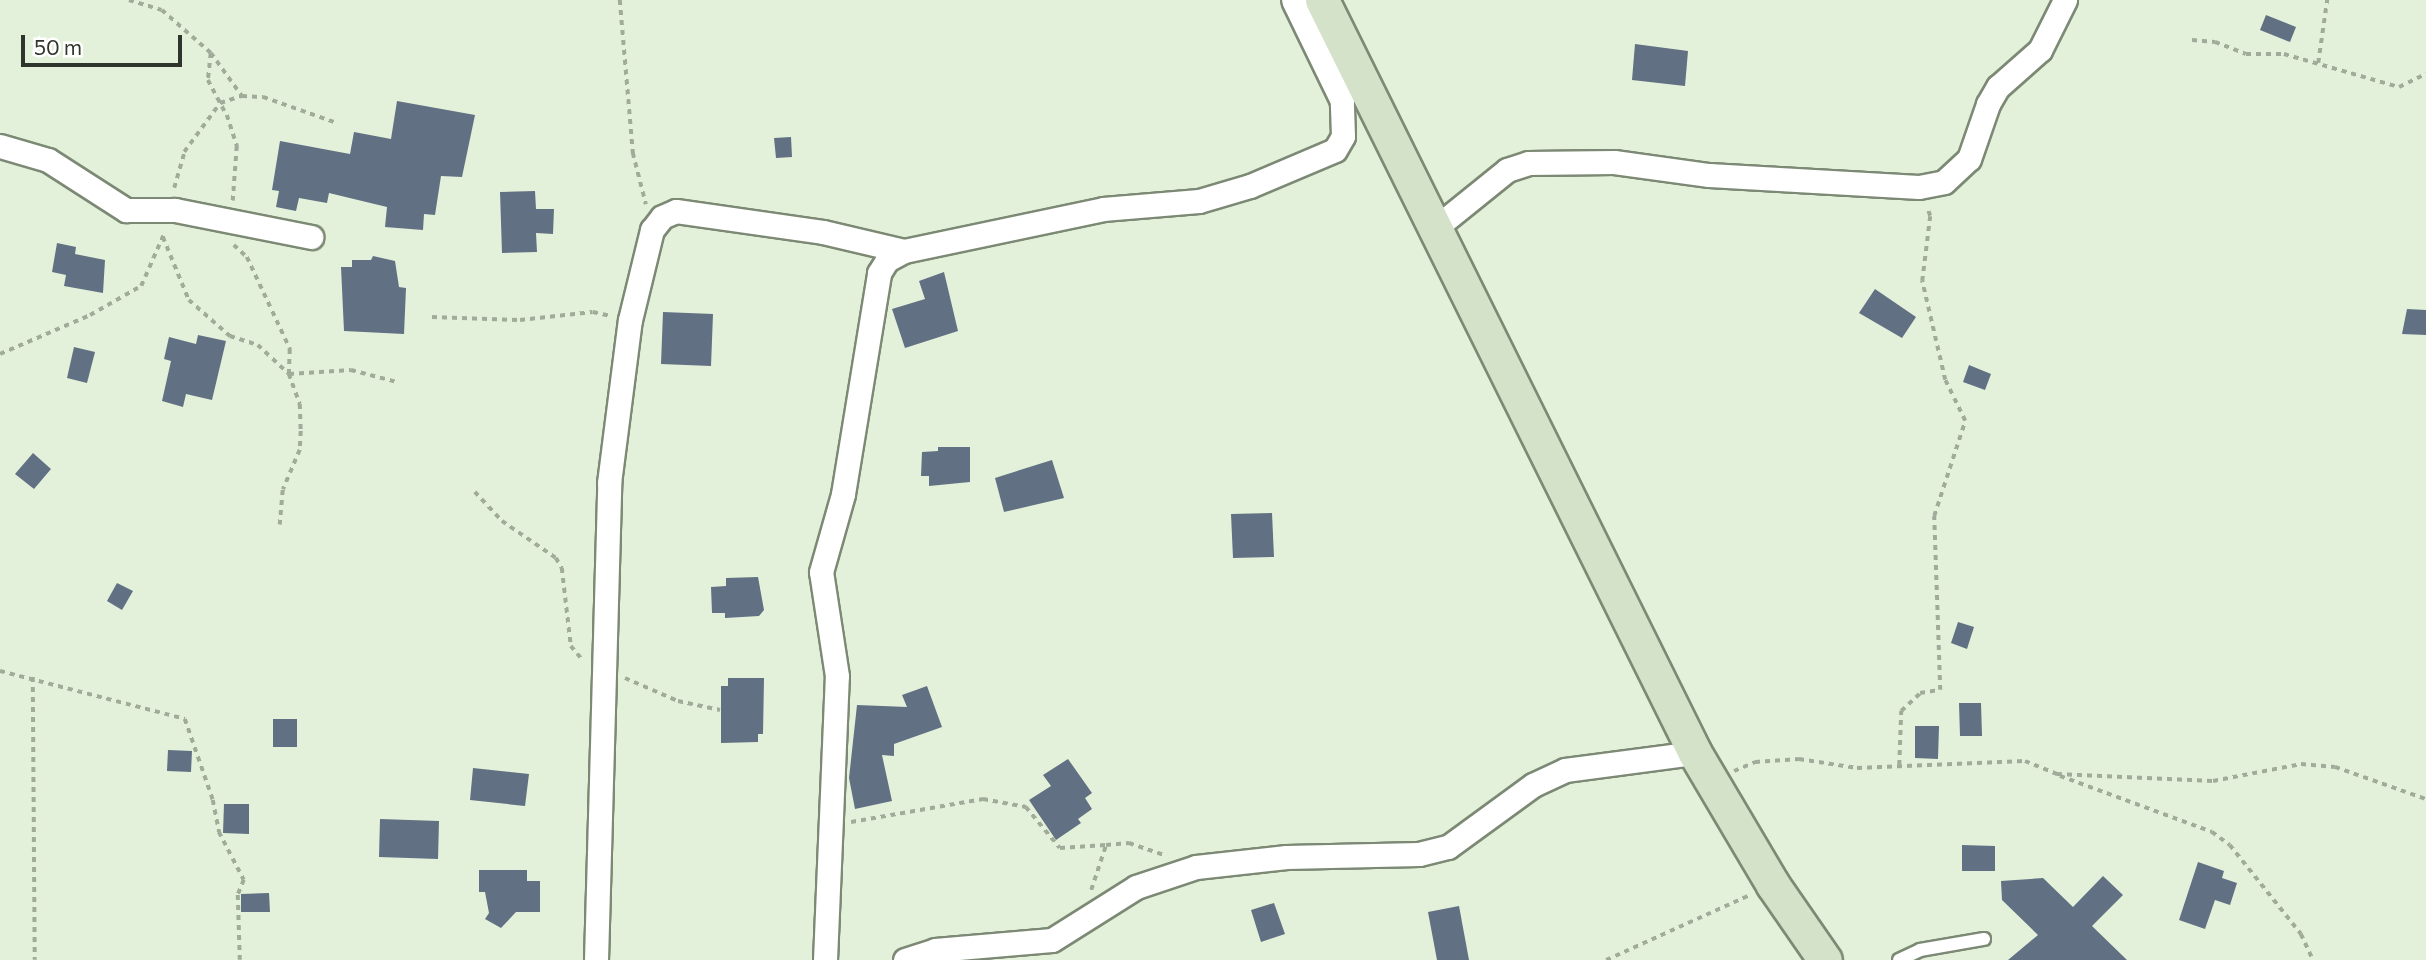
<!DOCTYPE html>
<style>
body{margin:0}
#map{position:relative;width:2426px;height:960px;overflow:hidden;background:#e3f1da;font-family:Commissioner,sans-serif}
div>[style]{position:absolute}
.building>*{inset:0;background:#617083}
.path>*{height:3.5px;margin-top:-1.75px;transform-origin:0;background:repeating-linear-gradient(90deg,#a0ab99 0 5px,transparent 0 10px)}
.roads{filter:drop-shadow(2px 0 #7c8974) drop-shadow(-2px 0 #7c8974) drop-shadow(0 2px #7c8974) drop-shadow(0 -2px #7c8974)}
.lane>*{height:12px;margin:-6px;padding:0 6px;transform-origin:6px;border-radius:6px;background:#fff}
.street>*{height:23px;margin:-11.5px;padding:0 11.5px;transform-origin:11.5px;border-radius:11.5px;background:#fff}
.secondary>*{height:33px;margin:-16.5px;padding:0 16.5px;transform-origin:16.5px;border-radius:16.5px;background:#d3e2c8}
span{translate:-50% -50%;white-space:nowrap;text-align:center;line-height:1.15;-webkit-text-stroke:7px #fff;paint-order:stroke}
.scale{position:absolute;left:21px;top:35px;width:161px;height:32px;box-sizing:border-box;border:4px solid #2f352c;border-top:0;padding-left:9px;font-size:21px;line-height:24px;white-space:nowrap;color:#2f352c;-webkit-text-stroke:5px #fff;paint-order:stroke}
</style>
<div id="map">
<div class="building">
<i style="clip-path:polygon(2266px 15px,2296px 27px,2290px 42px,2260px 30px)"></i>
<i style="clip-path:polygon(1635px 44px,1688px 51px,1685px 86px,1632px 80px)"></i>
<i style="clip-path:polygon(397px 101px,475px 115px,462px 177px,441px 176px,435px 215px,424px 214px,423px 230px,385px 227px,387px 207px,329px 193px,327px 203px,299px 198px,296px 211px,276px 207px,279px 191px,272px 190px,280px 141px,350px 154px,354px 132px,391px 139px)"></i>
<i style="clip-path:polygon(791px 137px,792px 157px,776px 158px,774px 138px)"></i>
<i style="clip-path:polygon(535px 191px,536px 209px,554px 209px,553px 234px,536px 233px,537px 252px,502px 253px,500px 192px)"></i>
<i style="clip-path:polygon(57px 243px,76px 247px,75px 254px,105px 260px,103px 293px,64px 286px,66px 275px,52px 272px)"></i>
<i style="clip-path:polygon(373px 256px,395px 261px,399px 287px,406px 288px,404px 334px,344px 331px,341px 267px,352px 267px,352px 260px,371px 260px)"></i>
<i style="clip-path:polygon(944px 272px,958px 331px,905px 348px,892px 309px,925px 299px,919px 281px)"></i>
<i style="clip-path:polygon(1875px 289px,1916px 317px,1902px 338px,1859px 313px)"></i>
<i style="clip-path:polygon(2407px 309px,2426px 310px,2426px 335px,2402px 334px)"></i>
<i style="clip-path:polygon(663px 312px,713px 314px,711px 366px,661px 364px)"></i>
<i style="clip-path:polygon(198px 335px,226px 341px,212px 400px,186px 394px,183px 407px,162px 401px,171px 361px,164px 359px,169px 337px,196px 344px)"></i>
<i style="clip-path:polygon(74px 347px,95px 352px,87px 383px,67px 378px)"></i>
<i style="clip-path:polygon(1969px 365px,1991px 374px,1985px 390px,1963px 382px)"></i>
<i style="clip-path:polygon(938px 447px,970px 447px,970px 482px,929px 486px,929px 476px,921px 476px,922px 452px,938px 451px)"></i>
<i style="clip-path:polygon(33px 453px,51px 469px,34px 489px,15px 474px)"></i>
<i style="clip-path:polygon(1052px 460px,1064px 498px,1004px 512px,995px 478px)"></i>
<i style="clip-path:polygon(1272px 513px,1274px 557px,1233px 558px,1231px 514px)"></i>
<i style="clip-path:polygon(758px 577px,764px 610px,759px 616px,725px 618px,725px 613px,712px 613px,711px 587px,726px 586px,726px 578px)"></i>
<i style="clip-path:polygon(117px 583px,133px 591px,122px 610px,107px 601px)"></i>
<i style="clip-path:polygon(1958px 622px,1974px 627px,1967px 649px,1951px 643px)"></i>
<i style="clip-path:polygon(728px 678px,764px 678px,763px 734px,758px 734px,758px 742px,721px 743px,721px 686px,728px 686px)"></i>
<i style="clip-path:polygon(927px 686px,942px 727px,894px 744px,894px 756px,882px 755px,892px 801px,855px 809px,849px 778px,857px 705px,907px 707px,902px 695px)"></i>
<i style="clip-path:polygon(1959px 703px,1981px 703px,1982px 736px,1960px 736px)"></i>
<i style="clip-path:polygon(273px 719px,297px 719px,297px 747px,273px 747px)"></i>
<i style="clip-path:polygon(1915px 726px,1939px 726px,1938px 759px,1915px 758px)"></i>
<i style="clip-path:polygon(168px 750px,192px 751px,191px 772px,167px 771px)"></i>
<i style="clip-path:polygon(1068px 759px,1092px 793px,1085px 798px,1092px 809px,1078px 819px,1081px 823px,1056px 840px,1029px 800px,1051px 786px,1043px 775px)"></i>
<i style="clip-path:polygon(473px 768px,529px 774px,525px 806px,470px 800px)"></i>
<i style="clip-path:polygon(224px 804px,249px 804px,249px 834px,223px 833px)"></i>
<i style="clip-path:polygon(380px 819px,439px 821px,438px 859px,379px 857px)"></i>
<i style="clip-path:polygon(1962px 845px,1995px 846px,1995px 871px,1962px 871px)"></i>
<i style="clip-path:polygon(2198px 862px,2224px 871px,2222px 878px,2237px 883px,2230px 905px,2215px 900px,2205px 929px,2179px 920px)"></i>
<i style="clip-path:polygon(479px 870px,527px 870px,527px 881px,540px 881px,540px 912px,516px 912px,501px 928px,485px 919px,489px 913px,485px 892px,479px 892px)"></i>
<i style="clip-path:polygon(2103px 876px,2123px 895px,2092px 926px,2127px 960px,2008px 960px,2038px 935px,2002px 900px,2001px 881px,2043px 878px,2073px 907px)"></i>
<i style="clip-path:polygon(269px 893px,270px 912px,241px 912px,241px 894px)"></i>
<i style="clip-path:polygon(1274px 903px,1285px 934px,1261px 942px,1251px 910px)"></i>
<i style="clip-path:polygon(1459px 906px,1469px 960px,1437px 960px,1428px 912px)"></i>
</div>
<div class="path">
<i style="left:129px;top:0;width:34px;rotate:17deg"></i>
<i style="left:162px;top:10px;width:65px;rotate:41.3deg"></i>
<i style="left:211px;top:53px;width:53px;rotate:54.2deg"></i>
<i style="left:620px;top:0;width:154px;rotate:85.1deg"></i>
<i style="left:633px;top:153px;width:53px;rotate:75.7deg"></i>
<i style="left:2192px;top:40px;width:23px;rotate:5deg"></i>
<i style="left:2215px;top:42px;width:33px;rotate:21deg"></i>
<i style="left:2246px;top:54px;width:38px"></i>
<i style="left:2284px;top:54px;width:120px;rotate:16deg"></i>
<i style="left:2399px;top:87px;width:30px;rotate:-26deg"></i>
<i style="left:211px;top:53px;width:27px;rotate:96deg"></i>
<i style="left:208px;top:80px;width:40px;rotate:62deg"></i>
<i style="left:227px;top:115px;width:33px;rotate:72deg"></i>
<i style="left:237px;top:146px;width:55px;rotate:94.2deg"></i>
<i style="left:2318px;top:63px;width:64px;rotate:-81.9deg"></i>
<i style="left:174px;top:188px;width:37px;rotate:-74deg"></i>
<i style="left:184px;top:152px;width:61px;rotate:-53.7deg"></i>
<i style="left:220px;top:103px;width:23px;rotate:-18deg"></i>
<i style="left:242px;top:96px;width:21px;rotate:3deg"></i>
<i style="left:263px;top:97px;width:78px;rotate:19.4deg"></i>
<i style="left:163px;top:237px;width:68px;rotate:67.6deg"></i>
<i style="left:189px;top:300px;width:55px;rotate:41.3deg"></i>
<i style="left:230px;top:336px;width:29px;rotate:18deg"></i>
<i style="left:258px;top:345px;width:42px;rotate:43.1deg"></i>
<i style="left:289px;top:374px;width:32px;rotate:70deg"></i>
<i style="left:300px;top:404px;width:27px;rotate:88deg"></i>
<i style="left:301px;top:431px;width:19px;rotate:93deg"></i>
<i style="left:300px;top:450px;width:43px;rotate:113deg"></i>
<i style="left:283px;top:490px;width:35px;rotate:95deg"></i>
<i style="left:234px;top:245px;width:18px;rotate:43deg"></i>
<i style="left:247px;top:257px;width:102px;rotate:64.9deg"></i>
<i style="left:290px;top:349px;width:25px;rotate:92deg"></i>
<i style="left:289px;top:374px;width:62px;rotate:-3.7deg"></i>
<i style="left:351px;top:370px;width:48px;rotate:14.6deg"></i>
<i style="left:432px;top:317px;width:88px;rotate:2deg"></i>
<i style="left:520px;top:320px;width:73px;rotate:-6.3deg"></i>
<i style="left:593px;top:312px;width:18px;rotate:13deg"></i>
<i style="left:0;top:354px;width:98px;rotate:-23.4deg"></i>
<i style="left:90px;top:315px;width:59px;rotate:-29.6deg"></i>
<i style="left:141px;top:286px;width:55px;rotate:-66.3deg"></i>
<i style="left:475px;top:492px;width:40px;rotate:47deg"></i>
<i style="left:502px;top:521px;width:65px;rotate:34.4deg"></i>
<i style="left:556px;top:558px;width:12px;rotate:59deg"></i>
<i style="left:562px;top:568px;width:79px;rotate:83.4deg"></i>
<i style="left:571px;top:646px;width:16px;rotate:50deg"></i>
<i style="left:0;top:671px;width:191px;rotate:14.5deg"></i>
<i style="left:185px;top:719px;width:86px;rotate:70.9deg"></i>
<i style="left:213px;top:800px;width:33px;rotate:79deg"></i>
<i style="left:219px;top:832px;width:54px;rotate:62.5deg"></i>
<i style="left:244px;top:880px;width:16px;rotate:112deg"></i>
<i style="left:238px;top:895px;width:65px;rotate:88.2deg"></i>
<i style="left:33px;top:677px;width:283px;rotate:89.6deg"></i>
<i style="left:625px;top:678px;width:58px;rotate:23.5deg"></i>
<i style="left:678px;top:701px;width:43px;rotate:12.1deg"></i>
<i style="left:1899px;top:765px;width:54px;rotate:-87.9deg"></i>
<i style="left:1901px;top:711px;width:26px;rotate:-43deg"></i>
<i style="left:1920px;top:693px;width:20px;rotate:-9deg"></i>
<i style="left:1940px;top:690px;width:174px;rotate:-92deg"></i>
<i style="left:1934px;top:516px;width:100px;rotate:-71.9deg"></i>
<i style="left:1965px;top:421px;width:46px;rotate:-116deg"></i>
<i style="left:1945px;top:380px;width:102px;rotate:-103.1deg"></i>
<i style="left:1922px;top:281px;width:65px;rotate:-83deg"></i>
<i style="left:1930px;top:216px;width:9px;rotate:-111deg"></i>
<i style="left:1734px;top:771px;width:23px;rotate:-23deg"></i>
<i style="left:1755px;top:762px;width:44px;rotate:-3.9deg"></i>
<i style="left:1799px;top:759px;width:59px;rotate:8.8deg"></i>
<i style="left:1857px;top:768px;width:168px;rotate:-2.4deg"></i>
<i style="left:2025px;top:761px;width:35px;rotate:22deg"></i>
<i style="left:2057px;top:774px;width:156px;rotate:2.6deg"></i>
<i style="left:2213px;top:781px;width:90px;rotate:-10.9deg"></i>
<i style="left:2301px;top:764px;width:34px;rotate:5deg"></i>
<i style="left:2335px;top:767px;width:96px;rotate:19.4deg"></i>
<i style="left:2060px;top:776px;width:162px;rotate:20.2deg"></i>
<i style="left:2212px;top:832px;width:22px;rotate:36deg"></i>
<i style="left:2230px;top:845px;width:114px;rotate:51.4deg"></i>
<i style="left:2301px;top:934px;width:29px;rotate:65deg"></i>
<i style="left:851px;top:822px;width:134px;rotate:-9.9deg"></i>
<i style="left:983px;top:799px;width:44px;rotate:10.5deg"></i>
<i style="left:1026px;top:807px;width:53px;rotate:50.3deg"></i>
<i style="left:1060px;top:848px;width:46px;rotate:-3.7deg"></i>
<i style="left:1091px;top:890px;width:47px;rotate:-71.6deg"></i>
<i style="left:1106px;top:845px;width:23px;rotate:-5deg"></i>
<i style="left:1129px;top:843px;width:36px;rotate:19deg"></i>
<i style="left:1606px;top:960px;width:156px;rotate:-24.3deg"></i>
</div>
<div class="roads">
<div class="lane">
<i style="left:1899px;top:960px;width:23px;rotate:-25deg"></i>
<i style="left:1920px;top:950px;width:65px;rotate:-9.8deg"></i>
</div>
<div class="street">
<i style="left:0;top:146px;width:50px;rotate:16.3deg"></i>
<i style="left:48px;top:160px;width:93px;rotate:32.7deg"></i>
<i style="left:126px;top:210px;width:49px"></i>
<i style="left:175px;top:210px;width:139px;rotate:11.2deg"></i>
<i style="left:1434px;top:229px;width:94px;rotate:-38.9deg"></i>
<i style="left:1507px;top:170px;width:22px;rotate:-18deg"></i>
<i style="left:1528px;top:163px;width:86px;rotate:-0.7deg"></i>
<i style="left:1614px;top:162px;width:96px;rotate:7.8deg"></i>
<i style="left:1709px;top:175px;width:210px;rotate:3.3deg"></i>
<i style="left:1919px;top:187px;width:25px;rotate:-11deg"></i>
<i style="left:1944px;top:182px;width:34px;rotate:-43deg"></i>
<i style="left:1969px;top:159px;width:58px;rotate:-70.9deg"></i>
<i style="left:1988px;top:104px;width:20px;rotate:-60deg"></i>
<i style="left:1998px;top:87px;width:56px;rotate:-41.4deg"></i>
<i style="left:2040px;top:50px;width:56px;rotate:-63.4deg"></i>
<i style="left:596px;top:960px;width:477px;rotate:-88.4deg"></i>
<i style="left:609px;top:483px;width:164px;rotate:-82.7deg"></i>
<i style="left:630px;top:320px;width:93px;rotate:-76.3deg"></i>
<i style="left:652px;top:230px;width:16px;rotate:-52deg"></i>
<i style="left:662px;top:217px;width:15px;rotate:-23deg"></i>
<i style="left:676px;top:211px;width:148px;rotate:8.1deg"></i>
<i style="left:823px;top:232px;width:83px;rotate:13.2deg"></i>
<i style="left:825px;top:960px;width:284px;rotate:-87.6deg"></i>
<i style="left:837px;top:676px;width:105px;rotate:-98.7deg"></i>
<i style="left:821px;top:572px;width:81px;rotate:-74.2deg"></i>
<i style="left:843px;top:494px;width:224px;rotate:-80.7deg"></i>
<i style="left:879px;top:273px;width:15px;rotate:-58deg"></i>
<i style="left:887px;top:260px;width:19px;rotate:-28deg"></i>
<i style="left:904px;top:251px;width:203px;rotate:-11.9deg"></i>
<i style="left:1103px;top:209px;width:96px;rotate:-4.8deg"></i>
<i style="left:1199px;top:201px;width:53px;rotate:-16.4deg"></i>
<i style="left:1250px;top:186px;width:92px;rotate:-23deg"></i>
<i style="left:1335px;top:150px;width:16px;rotate:-60deg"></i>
<i style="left:1343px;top:136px;width:35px;rotate:-92deg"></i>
<i style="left:1342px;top:101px;width:112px;rotate:-115.9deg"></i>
<i style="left:905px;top:960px;width:32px;rotate:-18deg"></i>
<i style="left:935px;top:950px;width:117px;rotate:-4.9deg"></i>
<i style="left:1052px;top:940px;width:99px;rotate:-32.2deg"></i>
<i style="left:1136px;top:887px;width:63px;rotate:-18.4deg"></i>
<i style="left:1196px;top:867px;width:91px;rotate:-6.3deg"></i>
<i style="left:1286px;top:857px;width:133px;rotate:-1.3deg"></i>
<i style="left:1419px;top:854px;width:30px;rotate:-14deg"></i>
<i style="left:1448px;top:847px;width:105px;rotate:-36.1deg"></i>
<i style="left:1533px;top:785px;width:35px;rotate:-25deg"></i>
<i style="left:1565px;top:770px;width:131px;rotate:-7.5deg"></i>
</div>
<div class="secondary">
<i style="left:1322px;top:0;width:840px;rotate:63.65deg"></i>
<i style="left:1695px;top:753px;width:153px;rotate:59.4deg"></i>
<i style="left:1773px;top:885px;width:91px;rotate:55.3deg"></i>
</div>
</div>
<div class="scale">50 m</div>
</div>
